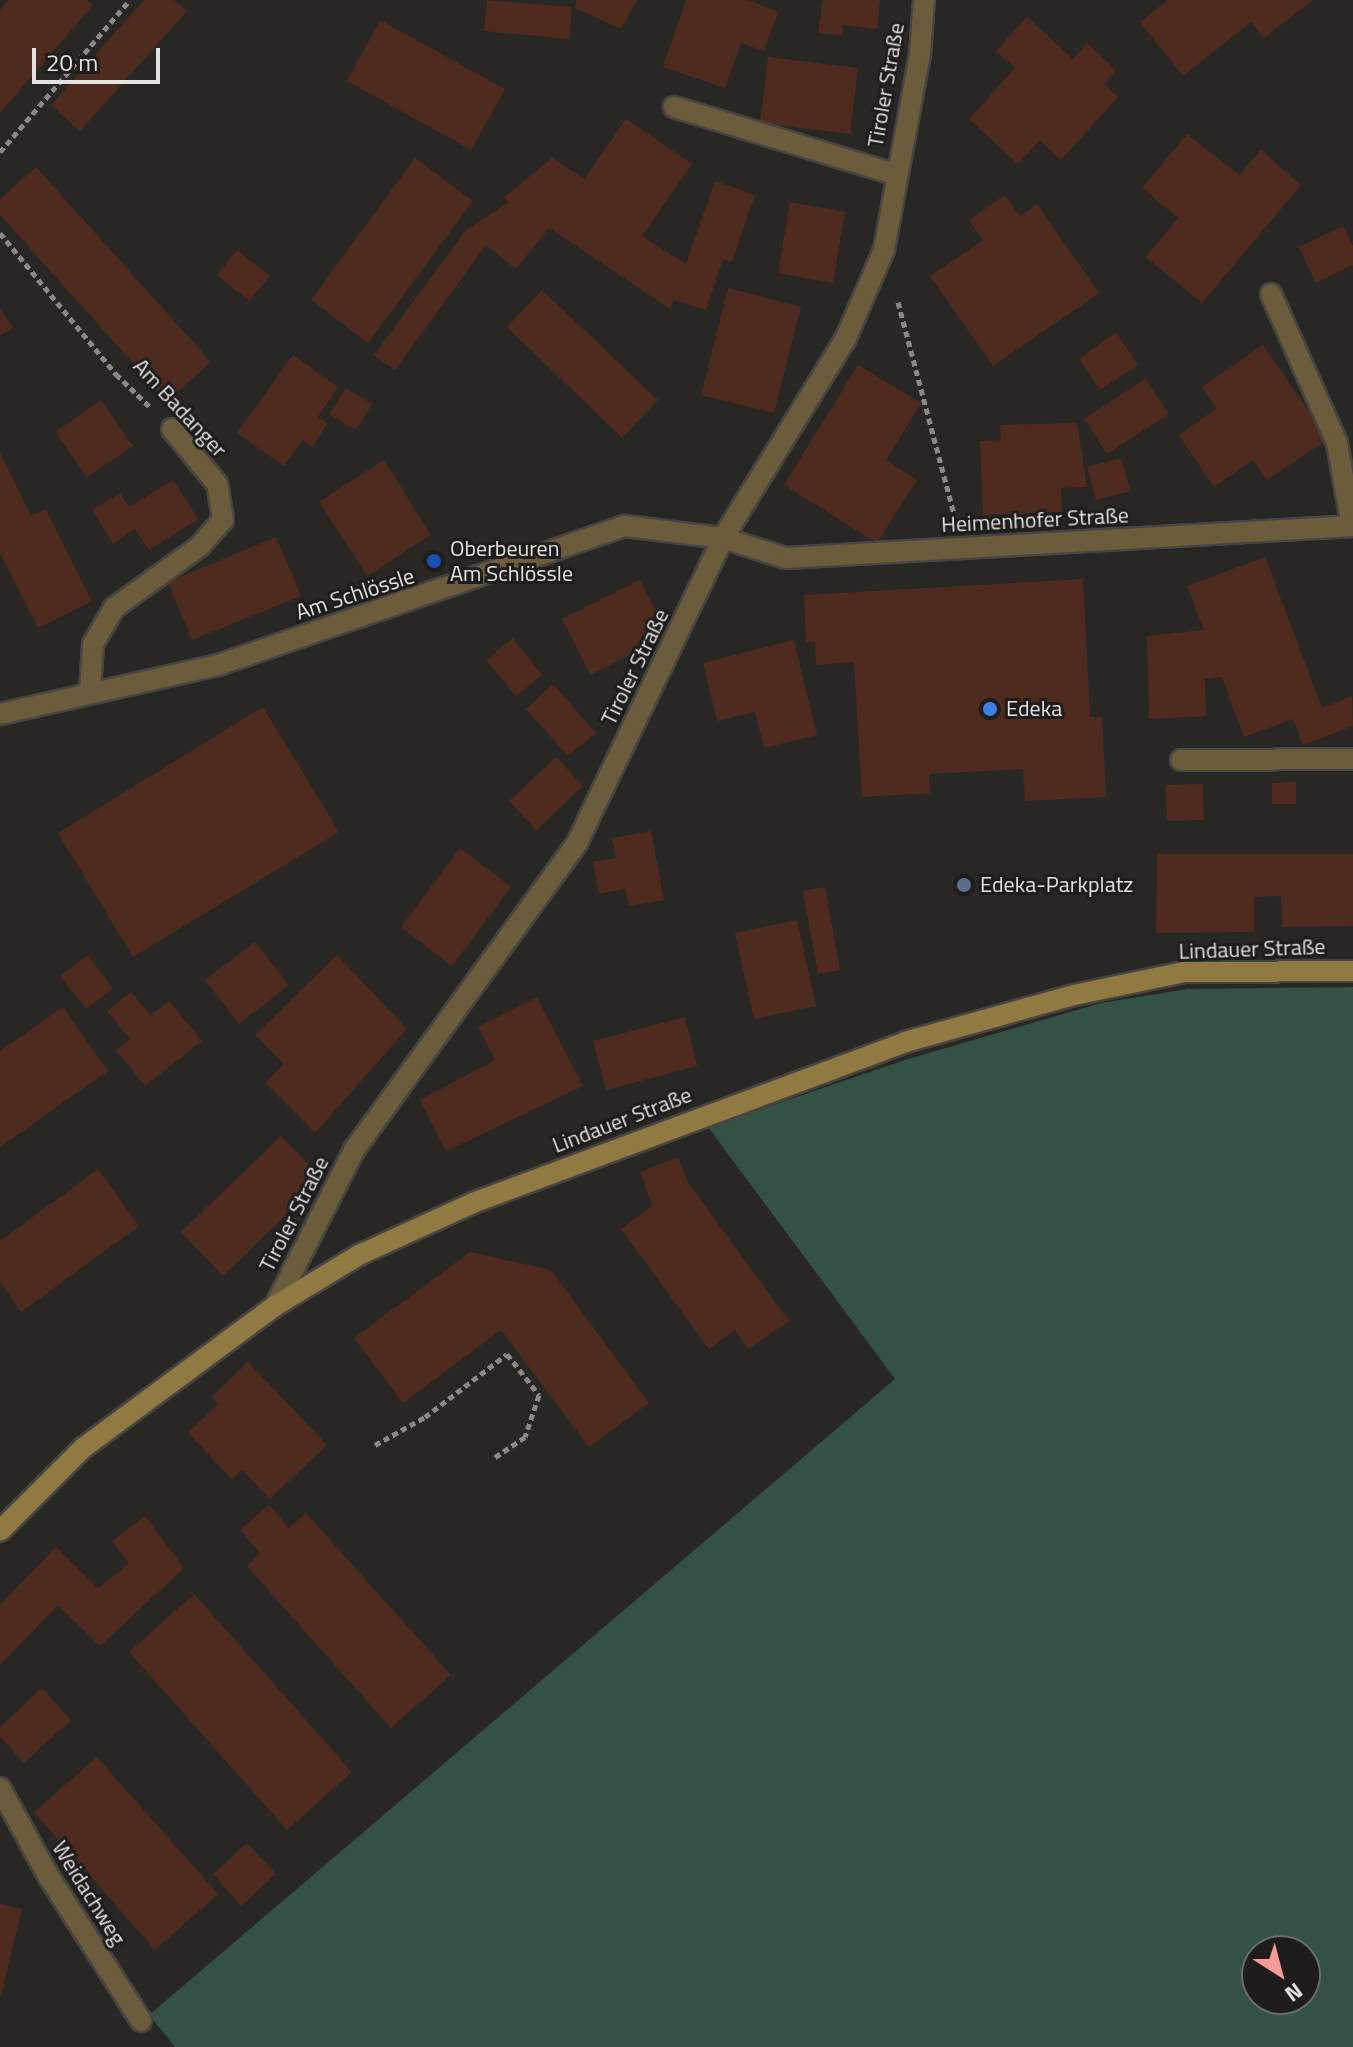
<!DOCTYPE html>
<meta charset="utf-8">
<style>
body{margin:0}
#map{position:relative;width:1353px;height:2047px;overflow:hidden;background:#282724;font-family:"Titillium Web",sans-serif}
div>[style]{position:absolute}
.green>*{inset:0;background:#345243}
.building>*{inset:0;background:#4f2b1f}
.path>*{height:5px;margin-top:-2.5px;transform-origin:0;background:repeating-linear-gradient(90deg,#8a8987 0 6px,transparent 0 10px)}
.roads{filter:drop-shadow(2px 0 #464542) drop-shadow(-2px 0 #464542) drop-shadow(0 2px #464542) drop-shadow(0 -2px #464542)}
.lane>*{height:20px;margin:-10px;padding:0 10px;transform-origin:10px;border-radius:10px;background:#6b5c3b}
.street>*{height:20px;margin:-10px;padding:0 10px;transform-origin:10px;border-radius:10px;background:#6b5c3b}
.secondary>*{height:20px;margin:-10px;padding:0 10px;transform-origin:10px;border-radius:10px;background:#917a42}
.dots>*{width:22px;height:22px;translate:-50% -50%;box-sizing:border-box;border:4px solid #1e1d1b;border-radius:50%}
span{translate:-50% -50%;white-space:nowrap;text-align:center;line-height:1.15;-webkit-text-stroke:6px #1e1d1b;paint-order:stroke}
.street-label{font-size:22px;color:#e3e2e0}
.poi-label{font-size:22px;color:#e3e2e0}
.left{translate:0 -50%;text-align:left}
.north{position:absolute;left:1241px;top:1935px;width:80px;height:80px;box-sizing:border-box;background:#1e1d1b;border:2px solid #6d6c6a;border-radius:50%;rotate:144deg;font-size:22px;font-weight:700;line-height:32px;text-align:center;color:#e3e2e0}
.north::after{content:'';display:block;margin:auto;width:28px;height:36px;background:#f59b98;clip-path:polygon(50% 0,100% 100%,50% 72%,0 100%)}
.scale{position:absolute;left:32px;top:48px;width:128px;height:36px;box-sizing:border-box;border:4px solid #e3e2e0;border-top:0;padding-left:10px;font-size:24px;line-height:28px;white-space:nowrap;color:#e3e2e0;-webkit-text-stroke:6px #1e1d1b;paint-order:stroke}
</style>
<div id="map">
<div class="green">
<i style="clip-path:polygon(evenodd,1353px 987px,1353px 2047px,175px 2047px,149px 2015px,895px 1379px,708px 1127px,908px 1059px,1101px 1003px,1188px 989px,1353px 987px,1257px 1951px,1305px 1951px,1305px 1999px,1257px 1999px,1257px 1951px)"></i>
</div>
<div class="building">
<i style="clip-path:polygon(9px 0,87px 0,93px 5px,0 113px,0 10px)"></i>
<i style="clip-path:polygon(144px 0,174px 0,187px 11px,80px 131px,51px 105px)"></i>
<i style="clip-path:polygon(487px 0,572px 7px,569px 39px,484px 31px)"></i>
<i style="clip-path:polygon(576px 0,637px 0,621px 29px,575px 8px)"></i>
<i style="clip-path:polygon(686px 0,748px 0,778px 12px,764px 51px,741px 43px,725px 88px,663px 67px)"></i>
<i style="clip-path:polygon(823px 0,880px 0,877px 29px,843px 25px,842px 35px,818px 33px)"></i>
<i style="clip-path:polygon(1168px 0,1313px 0,1264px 38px,1251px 22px,1183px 76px,1140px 22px)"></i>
<i style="clip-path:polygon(1027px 17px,1073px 59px,1087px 43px,1116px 70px,1104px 84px,1118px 97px,1061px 160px,1040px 140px,1018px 164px,969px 119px,1015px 68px,996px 51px)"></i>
<i style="clip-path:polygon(380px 20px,505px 89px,471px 150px,347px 81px)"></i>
<i style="clip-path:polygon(768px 57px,858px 68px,850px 134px,760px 123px)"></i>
<i style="clip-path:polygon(626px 119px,692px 164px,642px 236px,686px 264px,715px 181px,755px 195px,732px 262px,723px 259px,706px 310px,674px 300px,670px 309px,549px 228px,516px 269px,486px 245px,395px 370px,374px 355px,466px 230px,509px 202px,503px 198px,552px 158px,584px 179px)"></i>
<i style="clip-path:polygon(1187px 134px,1239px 175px,1261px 150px,1301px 185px,1202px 303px,1146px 257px,1178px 218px,1142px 188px)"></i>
<i style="clip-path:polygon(415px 158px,473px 201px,368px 343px,311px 300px)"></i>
<i style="clip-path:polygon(36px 167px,211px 362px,167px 401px,0 215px,0 199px)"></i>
<i style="clip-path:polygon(1005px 195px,1020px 216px,1037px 204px,1099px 293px,993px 366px,930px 276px,983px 240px,969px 220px)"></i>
<i style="clip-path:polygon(790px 202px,845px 212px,833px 283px,778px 273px)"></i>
<i style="clip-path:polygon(1343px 226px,1353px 246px,1353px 265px,1316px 283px,1299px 247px)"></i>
<i style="clip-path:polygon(237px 250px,270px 276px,249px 301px,217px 275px)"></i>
<i style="clip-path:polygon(728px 288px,801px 307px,774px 413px,701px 395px)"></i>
<i style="clip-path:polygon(542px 290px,658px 400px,622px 438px,507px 327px)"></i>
<i style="clip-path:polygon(0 309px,13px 327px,0 336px)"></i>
<i style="clip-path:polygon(1116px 332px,1138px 365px,1100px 390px,1079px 359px)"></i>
<i style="clip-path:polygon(1263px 345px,1328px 439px,1267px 480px,1253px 460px,1214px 487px,1179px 435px,1217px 408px,1202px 387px)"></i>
<i style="clip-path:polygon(293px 355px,338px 387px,318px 417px,328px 423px,312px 447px,303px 440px,284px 466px,237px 433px)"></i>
<i style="clip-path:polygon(858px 365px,921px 403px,886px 460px,917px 480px,877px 543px,784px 485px)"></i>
<i style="clip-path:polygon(1145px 379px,1169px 414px,1107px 454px,1084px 419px)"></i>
<i style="clip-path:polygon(346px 388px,372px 404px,356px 430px,329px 414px)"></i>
<i style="clip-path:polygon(101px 400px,133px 446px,87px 477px,55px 432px)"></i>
<i style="clip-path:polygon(1077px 423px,1087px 487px,1061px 488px,1062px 512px,983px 515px,980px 441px,1001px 440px,1000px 425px)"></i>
<i style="clip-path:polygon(0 453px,31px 516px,46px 509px,92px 601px,38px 628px,0 553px)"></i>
<i style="clip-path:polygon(1121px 458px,1131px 491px,1096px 500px,1087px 467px)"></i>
<i style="clip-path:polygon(384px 460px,431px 535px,367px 576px,319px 502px)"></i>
<i style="clip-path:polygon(173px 480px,198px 519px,149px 550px,135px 529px,113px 544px,92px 510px,120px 493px,129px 507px)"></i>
<i style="clip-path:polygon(276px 537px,301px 596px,192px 640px,168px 582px)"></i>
<i style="clip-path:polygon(1265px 557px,1322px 708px,1352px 696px,1353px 726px,1303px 745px,1293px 719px,1244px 737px,1222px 677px,1205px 679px,1206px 716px,1149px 719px,1147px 636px,1204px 630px,1187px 586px)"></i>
<i style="clip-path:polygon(1083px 579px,1090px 717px,1102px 717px,1106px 797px,1025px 801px,1023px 769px,929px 774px,930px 793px,862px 797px,854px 662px,816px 665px,815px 642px,806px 642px,804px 595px)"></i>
<i style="clip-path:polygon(640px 580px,668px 636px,590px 675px,562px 619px)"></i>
<i style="clip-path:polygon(513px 638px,542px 675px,516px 696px,486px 660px)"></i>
<i style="clip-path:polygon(794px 640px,817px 735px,764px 748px,755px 712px,717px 721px,703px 663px)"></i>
<i style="clip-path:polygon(553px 684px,596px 733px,568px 756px,526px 709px)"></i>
<i style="clip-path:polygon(263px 707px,339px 832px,133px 957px,58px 833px)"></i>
<i style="clip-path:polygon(556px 757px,583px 786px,536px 830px,509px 801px)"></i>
<i style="clip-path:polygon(1296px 782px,1296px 804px,1272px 804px,1272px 783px)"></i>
<i style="clip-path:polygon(1203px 784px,1204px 820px,1167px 821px,1166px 785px)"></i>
<i style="clip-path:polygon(651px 831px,664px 900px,629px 906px,625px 889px,599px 894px,593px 862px,616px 858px,612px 838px)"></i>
<i style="clip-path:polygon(460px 848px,511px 887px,452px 966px,401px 927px)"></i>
<i style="clip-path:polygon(1157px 854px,1353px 854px,1353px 926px,1282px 927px,1281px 896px,1254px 897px,1254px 932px,1156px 933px)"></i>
<i style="clip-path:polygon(825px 887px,840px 970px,818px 974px,803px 891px)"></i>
<i style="clip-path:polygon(797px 920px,816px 1006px,754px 1019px,735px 933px)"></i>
<i style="clip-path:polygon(255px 942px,289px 985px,239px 1024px,205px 980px)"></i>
<i style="clip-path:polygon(88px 955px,113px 989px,86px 1009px,60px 976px)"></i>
<i style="clip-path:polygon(337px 955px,407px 1029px,315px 1133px,265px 1083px,284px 1064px,255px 1035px)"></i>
<i style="clip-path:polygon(131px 992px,150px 1015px,169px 1001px,202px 1041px,145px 1086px,116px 1050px,130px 1039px,107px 1011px)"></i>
<i style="clip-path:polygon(537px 997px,583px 1086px,446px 1151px,420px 1100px,495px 1060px,478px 1027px)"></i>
<i style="clip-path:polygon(63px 1007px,108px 1071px,0 1147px,0 1051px)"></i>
<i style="clip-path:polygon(685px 1017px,697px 1066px,606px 1090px,593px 1041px)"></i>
<i style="clip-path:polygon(281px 1136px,323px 1179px,223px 1276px,181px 1232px)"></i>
<i style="clip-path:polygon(678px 1157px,687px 1181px,789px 1321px,748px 1349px,735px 1330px,709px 1349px,621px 1229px,652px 1206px,640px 1172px)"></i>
<i style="clip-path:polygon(98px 1169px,139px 1226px,21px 1312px,0 1282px,0 1241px)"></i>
<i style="clip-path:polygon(470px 1252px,551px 1270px,649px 1403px,589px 1447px,501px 1330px,403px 1403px,354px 1338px)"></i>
<i style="clip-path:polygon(248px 1362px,327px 1445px,270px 1499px,242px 1470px,232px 1479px,188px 1433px,218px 1404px,212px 1397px)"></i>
<i style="clip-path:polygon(269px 1505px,289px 1528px,306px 1513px,451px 1675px,391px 1728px,247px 1566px,260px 1553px,240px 1530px)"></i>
<i style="clip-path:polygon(145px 1516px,184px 1568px,100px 1646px,58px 1605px,0 1665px,0 1605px,56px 1547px,98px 1588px,129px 1564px,112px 1541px)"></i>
<i style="clip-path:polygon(194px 1594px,352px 1772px,287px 1830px,129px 1652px)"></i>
<i style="clip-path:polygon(42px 1688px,71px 1720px,24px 1763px,0 1737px,0 1727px)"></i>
<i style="clip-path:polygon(97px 1757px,218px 1894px,155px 1950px,34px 1812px)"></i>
<i style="clip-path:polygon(247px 1843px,276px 1874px,241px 1906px,213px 1874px)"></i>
<i style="clip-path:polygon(0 1904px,22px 1909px,1px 1996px,0 1996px)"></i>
</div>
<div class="path">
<i style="left:0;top:152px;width:200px;rotate:-49.5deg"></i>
<i style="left:0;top:233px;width:183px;rotate:50.6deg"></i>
<i style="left:116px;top:374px;width:50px;rotate:44.2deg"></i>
<i style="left:898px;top:302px;width:222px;rotate:75.2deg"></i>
<i style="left:375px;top:1445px;width:57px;rotate:-29.2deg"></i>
<i style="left:425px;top:1417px;width:103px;rotate:-37.5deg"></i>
<i style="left:507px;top:1354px;width:52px;rotate:52deg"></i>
<i style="left:539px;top:1395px;width:44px;rotate:108.4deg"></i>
<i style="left:525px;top:1437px;width:37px;rotate:146deg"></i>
</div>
<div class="roads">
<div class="lane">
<i style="left:1271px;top:294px;width:163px;rotate:66.1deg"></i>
<i style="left:1337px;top:443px;width:84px;rotate:79.8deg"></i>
</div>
<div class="street">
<i style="left:674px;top:107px;width:231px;rotate:16.9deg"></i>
<i style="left:90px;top:691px;width:47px;rotate:-86.3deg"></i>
<i style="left:93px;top:644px;width:42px;rotate:-59.7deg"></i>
<i style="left:114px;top:608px;width:106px;rotate:-35.8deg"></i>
<i style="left:200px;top:546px;width:35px;rotate:-49deg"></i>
<i style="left:223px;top:520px;width:36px;rotate:-99deg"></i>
<i style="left:217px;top:484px;width:71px;rotate:-129.3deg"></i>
<i style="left:0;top:714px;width:227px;rotate:-12.7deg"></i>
<i style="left:221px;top:664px;width:427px;rotate:-18.9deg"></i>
<i style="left:625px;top:526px;width:99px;rotate:7deg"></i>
<i style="left:723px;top:538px;width:66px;rotate:17.6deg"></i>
<i style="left:786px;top:558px;width:568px;rotate:-3.23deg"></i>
<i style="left:1181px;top:760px;width:172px;rotate:-0.3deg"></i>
<i style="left:275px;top:1306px;width:175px;rotate:-63.1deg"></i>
<i style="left:354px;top:1150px;width:379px;rotate:-54deg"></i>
<i style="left:577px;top:843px;width:338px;rotate:-64.4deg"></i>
<i style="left:723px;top:538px;width:233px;rotate:-58.4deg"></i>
<i style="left:845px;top:340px;width:98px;rotate:-66.6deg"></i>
<i style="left:884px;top:250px;width:199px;rotate:-79.6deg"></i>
<i style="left:920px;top:54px;width:54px;rotate:-85.8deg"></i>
<i style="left:0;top:1788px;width:102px;rotate:61.2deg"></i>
<i style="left:49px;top:1877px;width:171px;rotate:57.4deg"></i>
</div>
<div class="secondary">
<i style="left:0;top:1531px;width:117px;rotate:-45deg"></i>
<i style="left:83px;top:1448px;width:239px;rotate:-36.5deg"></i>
<i style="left:275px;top:1306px;width:98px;rotate:-31.3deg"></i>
<i style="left:359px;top:1255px;width:125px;rotate:-24.5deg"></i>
<i style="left:473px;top:1203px;width:461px;rotate:-20.4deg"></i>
<i style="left:905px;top:1042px;width:175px;rotate:-15.5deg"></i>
<i style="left:1074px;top:995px;width:112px;rotate:-11.8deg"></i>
<i style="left:1184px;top:972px;width:169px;rotate:-0.3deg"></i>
</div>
</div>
<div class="dots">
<i style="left:434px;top:561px;background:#1a4fb4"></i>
<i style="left:990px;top:709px;background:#3f7fe0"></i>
<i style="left:964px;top:885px;background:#5c6f8a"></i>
</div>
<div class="street-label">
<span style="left:886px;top:85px;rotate:-80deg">Tiroler Straße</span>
<span style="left:180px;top:408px;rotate:47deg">Am Badanger</span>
<span style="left:1035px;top:520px;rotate:-3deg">Heimenhofer Straße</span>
<span style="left:355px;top:594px;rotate:-18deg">Am Schlössle</span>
<span style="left:635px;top:667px;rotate:-64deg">Tiroler Straße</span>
<span style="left:1252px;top:949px;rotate:-2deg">Lindauer Straße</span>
<span style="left:622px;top:1120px;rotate:-21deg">Lindauer Straße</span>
<span style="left:294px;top:1214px;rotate:-63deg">Tiroler Straße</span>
<span style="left:89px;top:1893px;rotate:58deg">Weidachweg</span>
</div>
<div class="poi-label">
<span class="left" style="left:450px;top:561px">Oberbeuren<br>Am Schlössle</span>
<span class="left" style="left:1006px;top:709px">Edeka</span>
<span class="left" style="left:980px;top:885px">Edeka-Parkplatz</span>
</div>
<div class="north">N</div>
<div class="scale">20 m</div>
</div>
